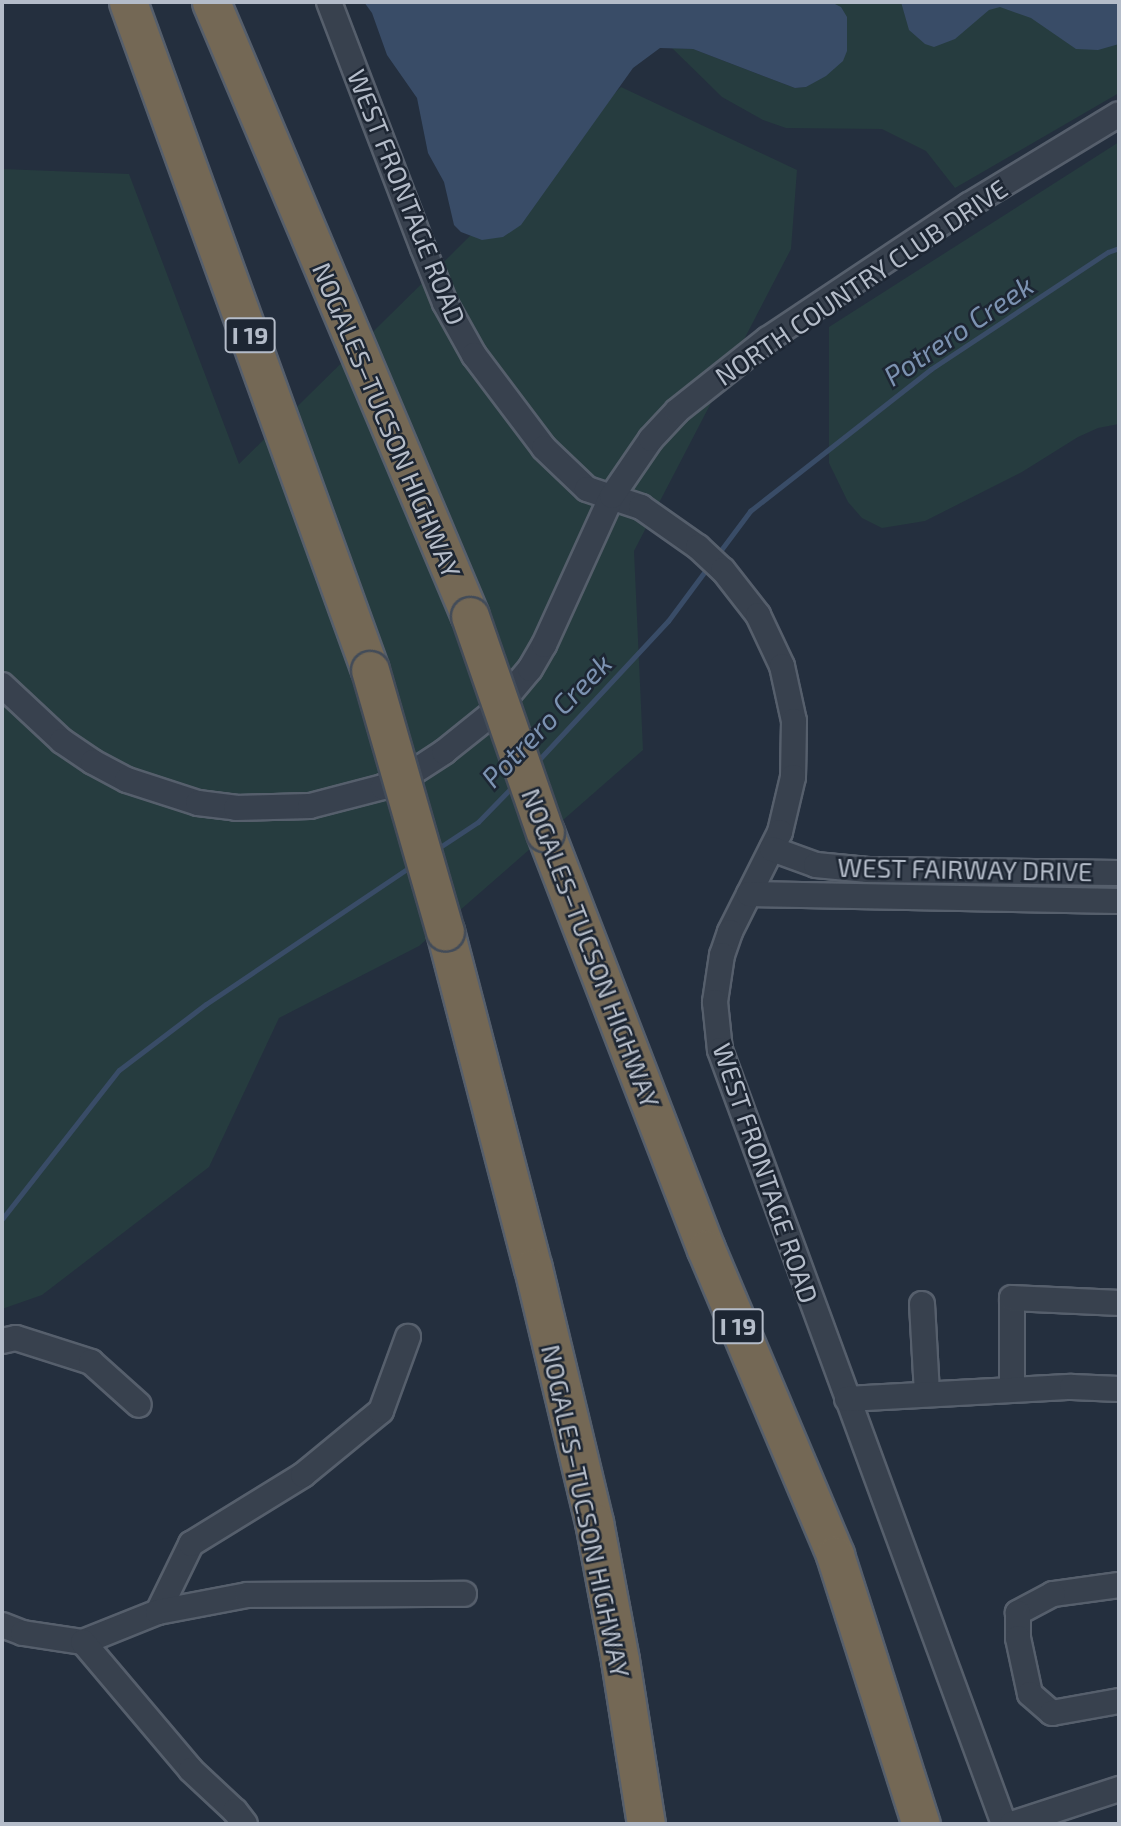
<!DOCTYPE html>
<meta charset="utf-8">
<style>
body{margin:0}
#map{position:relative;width:1121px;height:1826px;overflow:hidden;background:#242f3e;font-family:"Exo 2",sans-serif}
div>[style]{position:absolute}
.green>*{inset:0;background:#263c3f}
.water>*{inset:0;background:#394c67}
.stream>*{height:5px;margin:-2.5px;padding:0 2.5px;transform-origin:2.5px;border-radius:2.5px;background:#394c67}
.roads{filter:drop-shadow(2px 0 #565f6c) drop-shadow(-2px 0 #565f6c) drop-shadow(0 2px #565f6c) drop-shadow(0 -2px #565f6c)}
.minor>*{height:24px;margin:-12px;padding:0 12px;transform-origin:12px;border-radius:12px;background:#38414e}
.highway>*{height:37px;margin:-18.5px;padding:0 18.5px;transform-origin:18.5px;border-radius:18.5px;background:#746855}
.bridges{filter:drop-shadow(2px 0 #434c59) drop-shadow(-2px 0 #434c59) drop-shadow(0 2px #434c59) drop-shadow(0 -2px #434c59)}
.highway-bridge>*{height:37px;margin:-18.5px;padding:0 18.5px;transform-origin:18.5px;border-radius:18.5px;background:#746855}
span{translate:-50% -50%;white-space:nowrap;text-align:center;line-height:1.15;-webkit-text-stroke:5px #1d2633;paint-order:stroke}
.shield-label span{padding:2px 5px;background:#1d2633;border:2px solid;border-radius:5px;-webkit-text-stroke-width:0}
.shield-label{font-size:24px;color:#b4bcc9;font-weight:700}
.street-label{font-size:26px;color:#b4bcc9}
.water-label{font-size:28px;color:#7c92b1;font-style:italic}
.frame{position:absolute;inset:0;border:4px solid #b4bcc9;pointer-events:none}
</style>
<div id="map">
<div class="green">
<i style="clip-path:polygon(823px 2px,1119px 2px,1119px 93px,955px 188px,926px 151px,882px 129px,786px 128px,763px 120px,722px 97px,672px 48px,693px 49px,795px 88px,806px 87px,834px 69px,831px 2px)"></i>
<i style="clip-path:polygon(621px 87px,797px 170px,791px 249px,634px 551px,643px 750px,419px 946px,279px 1018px,209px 1167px,42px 1295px,2px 1309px,2px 169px,129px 174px,239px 464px)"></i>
<i style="clip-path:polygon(1119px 142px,1119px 424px,1098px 428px,1078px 437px,1022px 472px,925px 521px,882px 528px,862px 518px,848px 502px,829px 463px,829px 327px)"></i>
</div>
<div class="water">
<i style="clip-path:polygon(364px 2px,831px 2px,841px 7px,847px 17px,847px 51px,843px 61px,826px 76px,806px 87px,795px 88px,693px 49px,660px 48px,633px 68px,521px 225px,503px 237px,482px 240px,461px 232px,454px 225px,444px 182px,428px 153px,417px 98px,387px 55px,372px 13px)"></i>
<i style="clip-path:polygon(901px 2px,1119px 2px,1119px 44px,1098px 50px,1076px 49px,1031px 18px,1000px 7px,989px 10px,955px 39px,934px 47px,925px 44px,909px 30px)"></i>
</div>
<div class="stream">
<i style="left:718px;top:554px;width:54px;rotate:-53.3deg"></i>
<i style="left:750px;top:511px;width:230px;rotate:-38.1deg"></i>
<i style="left:931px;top:369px;width:212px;rotate:-33.5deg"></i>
<i style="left:1108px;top:252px;width:12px;rotate:-20deg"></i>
<i style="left:534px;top:765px;width:197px;rotate:-47.1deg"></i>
<i style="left:668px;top:621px;width:67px;rotate:-53.5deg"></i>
<i style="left:437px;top:849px;width:49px;rotate:-33.4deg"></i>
<i style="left:478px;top:822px;width:53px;rotate:-45.8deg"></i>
<i style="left:2px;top:1219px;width:189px;rotate:-51.9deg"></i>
<i style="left:119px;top:1070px;width:109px;rotate:-37.2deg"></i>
<i style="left:206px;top:1004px;width:251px;rotate:-33.9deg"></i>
</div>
<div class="roads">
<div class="minor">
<i style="left:329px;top:2px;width:263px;rotate:69.1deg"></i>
<i style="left:423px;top:248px;width:59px;rotate:68.2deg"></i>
<i style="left:445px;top:303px;width:60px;rotate:60.9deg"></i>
<i style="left:474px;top:355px;width:116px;rotate:53deg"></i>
<i style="left:544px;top:448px;width:59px;rotate:43.6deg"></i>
<i style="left:587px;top:489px;width:57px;rotate:18.4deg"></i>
<i style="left:641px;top:507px;width:70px;rotate:35.1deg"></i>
<i style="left:698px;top:547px;width:34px;rotate:43deg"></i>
<i style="left:723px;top:570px;width:57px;rotate:52.1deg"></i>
<i style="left:758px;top:615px;width:56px;rotate:64.8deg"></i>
<i style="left:782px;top:666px;width:56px;rotate:77.7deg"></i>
<i style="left:794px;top:721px;width:56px;rotate:91deg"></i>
<i style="left:793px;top:777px;width:57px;rotate:103.3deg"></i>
<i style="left:780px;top:832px;width:112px;rotate:116.6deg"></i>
<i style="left:730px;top:932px;width:24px;rotate:109deg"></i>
<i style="left:722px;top:955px;width:48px;rotate:98.5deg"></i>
<i style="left:715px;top:1002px;width:48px;rotate:84.1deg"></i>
<i style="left:720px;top:1050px;width:824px;rotate:69.85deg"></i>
<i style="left:2px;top:685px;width:82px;rotate:43deg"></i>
<i style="left:62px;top:741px;width:37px;rotate:34deg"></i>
<i style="left:93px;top:762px;width:38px;rotate:28deg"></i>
<i style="left:127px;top:780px;width:75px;rotate:17.9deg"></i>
<i style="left:198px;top:803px;width:38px;rotate:7deg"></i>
<i style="left:236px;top:808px;width:74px;rotate:-1.5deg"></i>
<i style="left:310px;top:806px;width:75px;rotate:-14.6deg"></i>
<i style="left:383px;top:787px;width:36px;rotate:-27deg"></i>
<i style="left:415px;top:771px;width:35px;rotate:-33deg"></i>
<i style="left:444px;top:752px;width:64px;rotate:-38.7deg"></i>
<i style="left:494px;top:712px;width:56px;rotate:-50.1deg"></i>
<i style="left:530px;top:669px;width:28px;rotate:-60deg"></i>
<i style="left:544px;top:645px;width:164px;rotate:-65.5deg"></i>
<i style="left:612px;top:496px;width:69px;rotate:-55.6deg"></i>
<i style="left:651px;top:439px;width:38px;rotate:-47deg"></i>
<i style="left:677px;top:411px;width:116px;rotate:-38.4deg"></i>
<i style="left:768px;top:339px;width:242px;rotate:-33.7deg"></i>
<i style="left:969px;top:205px;width:175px;rotate:-31.2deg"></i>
<i style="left:772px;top:849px;width:47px;rotate:20deg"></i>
<i style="left:816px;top:865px;width:52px;rotate:5.5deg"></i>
<i style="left:868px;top:870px;width:251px;rotate:0.7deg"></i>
<i style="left:749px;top:894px;width:370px;rotate:1.1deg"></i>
<i style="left:922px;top:1304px;width:89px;rotate:86.8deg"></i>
<i style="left:2px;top:1341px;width:14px;rotate:-12deg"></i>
<i style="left:16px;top:1338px;width:79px;rotate:17.7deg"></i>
<i style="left:91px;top:1362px;width:64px;rotate:41.9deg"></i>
<i style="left:1012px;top:1389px;width:91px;rotate:-90deg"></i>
<i style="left:1012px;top:1298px;width:107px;rotate:2.7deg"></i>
<i style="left:847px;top:1399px;width:225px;rotate:-3.1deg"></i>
<i style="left:1072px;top:1387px;width:47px;rotate:2.4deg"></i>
<i style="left:1119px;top:1585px;width:67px;rotate:172.2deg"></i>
<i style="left:1053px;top:1594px;width:40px;rotate:152deg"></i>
<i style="left:1018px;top:1613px;width:25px;rotate:90deg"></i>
<i style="left:1018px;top:1638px;width:57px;rotate:77.9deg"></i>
<i style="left:1030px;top:1694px;width:29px;rotate:41deg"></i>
<i style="left:1052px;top:1713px;width:68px;rotate:-10.2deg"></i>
<i style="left:158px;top:1612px;width:76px;rotate:-64.1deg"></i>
<i style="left:191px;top:1544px;width:132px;rotate:-31.6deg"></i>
<i style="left:303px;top:1475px;width:101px;rotate:-39.4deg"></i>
<i style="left:381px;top:1411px;width:79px;rotate:-70deg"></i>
<i style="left:2px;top:1625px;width:22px;rotate:21deg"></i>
<i style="left:23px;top:1633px;width:61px;rotate:8.5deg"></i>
<i style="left:83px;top:1642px;width:81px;rotate:-21.8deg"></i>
<i style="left:158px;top:1612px;width:91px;rotate:-10.8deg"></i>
<i style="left:247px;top:1595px;width:217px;rotate:-0.3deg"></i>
<i style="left:83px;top:1642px;width:167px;rotate:49.8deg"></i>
<i style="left:191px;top:1770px;width:60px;rotate:43deg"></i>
<i style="left:235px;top:1811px;width:16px;rotate:52deg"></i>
<i style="left:1012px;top:1824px;width:113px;rotate:-18.1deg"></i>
</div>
<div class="highway">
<i style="left:128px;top:2px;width:710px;rotate:70.09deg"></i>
<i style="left:211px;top:2px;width:666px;rotate:67.13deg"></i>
<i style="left:545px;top:832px;width:447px;rotate:68.9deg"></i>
<i style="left:706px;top:1249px;width:332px;rotate:67.1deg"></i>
<i style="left:835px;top:1555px;width:282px;rotate:72.3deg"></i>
<i style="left:445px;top:931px;width:348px;rotate:75.4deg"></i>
<i style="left:533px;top:1268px;width:261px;rotate:76.5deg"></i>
<i style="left:594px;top:1522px;width:140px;rotate:79.3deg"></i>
<i style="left:620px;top:1660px;width:166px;rotate:81deg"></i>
</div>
</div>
<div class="bridges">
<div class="highway-bridge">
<i style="left:470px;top:616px;width:229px;rotate:70.9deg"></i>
<i style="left:370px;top:670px;width:272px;rotate:74deg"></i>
</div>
</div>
<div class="shield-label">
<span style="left:250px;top:335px">I 19</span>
<span style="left:738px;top:1326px">I 19</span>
</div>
<div class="street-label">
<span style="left:407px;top:197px;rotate:68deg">WEST FRONTAGE ROAD</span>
<span style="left:861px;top:282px;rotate:-34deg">NORTH COUNTRY CLUB DRIVE</span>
<span style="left:387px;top:420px;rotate:67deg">NOGALES–TUCSON HIGHWAY</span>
<span style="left:965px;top:869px;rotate:1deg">WEST FAIRWAY DRIVE</span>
<span style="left:591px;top:948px;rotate:69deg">NOGALES–TUCSON HIGHWAY</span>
<span style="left:766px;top:1173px;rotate:71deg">WEST FRONTAGE ROAD</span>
<span style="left:586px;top:1511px;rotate:78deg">NOGALES–TUCSON HIGHWAY</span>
</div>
<div class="water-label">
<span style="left:958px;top:330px;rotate:-34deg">Potrero Creek</span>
<span style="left:546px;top:720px;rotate:-46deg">Potrero Creek</span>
</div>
<div class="frame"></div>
</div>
